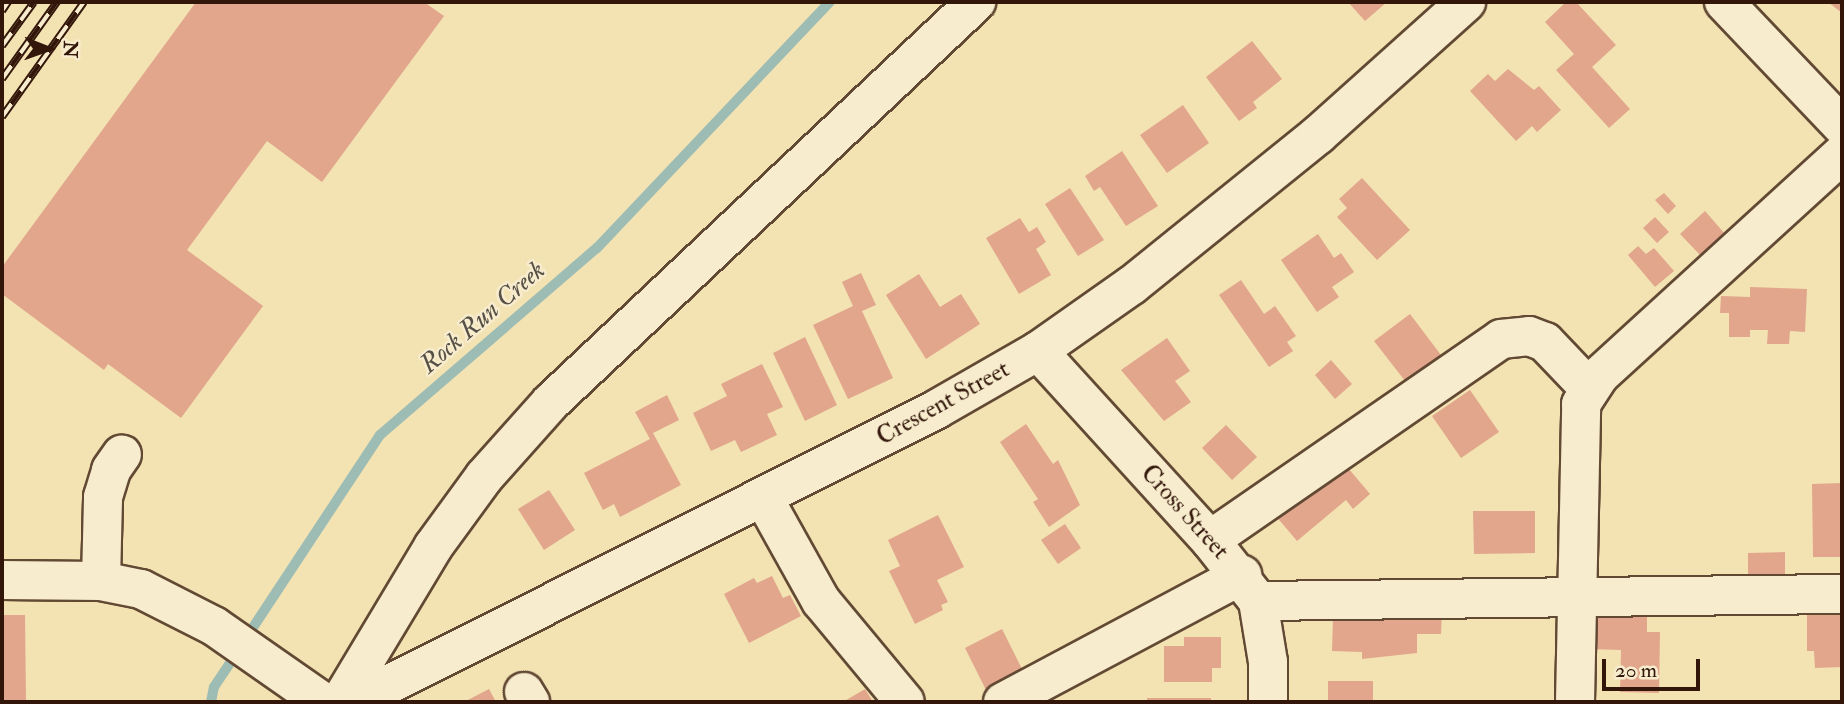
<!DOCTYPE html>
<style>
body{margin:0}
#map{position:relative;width:1844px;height:704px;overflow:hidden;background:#f3e2b2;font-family:"IM FELL Double Pica",serif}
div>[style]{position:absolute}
.stream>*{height:10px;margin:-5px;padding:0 5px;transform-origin:5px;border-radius:5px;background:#9dbcb4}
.building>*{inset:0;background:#e1a68c}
.roads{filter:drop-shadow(2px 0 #624934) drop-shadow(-2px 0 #624934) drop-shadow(0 2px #624934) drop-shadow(0 -2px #624934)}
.minor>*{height:38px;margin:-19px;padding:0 19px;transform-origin:19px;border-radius:19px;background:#f7eccd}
.rail>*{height:8px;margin-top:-4px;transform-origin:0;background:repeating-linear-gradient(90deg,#f7eccd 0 16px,#32160a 0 32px);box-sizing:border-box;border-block:2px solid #32160a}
span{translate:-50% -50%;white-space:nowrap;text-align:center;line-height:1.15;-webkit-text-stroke:5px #f7eccd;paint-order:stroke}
.street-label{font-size:24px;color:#32160a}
.water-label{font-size:26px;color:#575046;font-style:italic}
.frame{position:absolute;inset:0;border:4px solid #32160a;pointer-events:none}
.north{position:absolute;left:14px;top:14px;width:70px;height:70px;-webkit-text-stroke:5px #f7eccd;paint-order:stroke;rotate:91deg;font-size:19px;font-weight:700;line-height:28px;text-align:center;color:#32160a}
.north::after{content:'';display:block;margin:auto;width:24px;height:32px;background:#32160a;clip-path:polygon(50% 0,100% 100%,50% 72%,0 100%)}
.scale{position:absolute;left:1602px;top:659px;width:98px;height:32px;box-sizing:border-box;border:4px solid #32160a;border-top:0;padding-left:9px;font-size:21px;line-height:24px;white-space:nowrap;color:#32160a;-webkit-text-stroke:5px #f7eccd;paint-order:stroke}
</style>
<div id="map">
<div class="stream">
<i style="left:246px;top:638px;width:243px;rotate:-56.6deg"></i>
<i style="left:380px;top:435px;width:286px;rotate:-40.8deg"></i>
<i style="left:597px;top:248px;width:339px;rotate:-46.6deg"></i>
<i style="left:211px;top:702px;width:15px;rotate:-79deg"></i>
<i style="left:214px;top:687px;width:43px;rotate:-56.3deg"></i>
</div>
<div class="building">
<i style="clip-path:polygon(196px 2px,424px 2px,444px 16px,322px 182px,267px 141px,187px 250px,263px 306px,181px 418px,108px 364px,104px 370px,2px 294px,2px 267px)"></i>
<i style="clip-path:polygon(1348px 2px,1387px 2px,1365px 21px)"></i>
<i style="clip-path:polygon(1566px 2px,1576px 2px,1616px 45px,1592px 67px,1630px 109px,1609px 128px,1556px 70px,1574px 54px,1545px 22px)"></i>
<i style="clip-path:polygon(1828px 2px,1842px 2px,1842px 13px)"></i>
<i style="clip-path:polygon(1252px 41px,1282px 79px,1253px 102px,1257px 108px,1239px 121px,1206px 77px)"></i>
<i style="clip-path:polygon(1508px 69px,1534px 90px,1539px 86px,1561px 110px,1537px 132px,1532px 126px,1516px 141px,1470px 91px,1488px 74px,1495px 81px)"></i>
<i style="clip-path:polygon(1183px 105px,1209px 143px,1167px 173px,1140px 135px)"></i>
<i style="clip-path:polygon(1122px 151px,1158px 206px,1126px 226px,1100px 187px,1094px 191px,1085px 176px)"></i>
<i style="clip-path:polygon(1362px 178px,1410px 230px,1377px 260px,1337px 217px,1347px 208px,1339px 199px)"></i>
<i style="clip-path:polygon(1070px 188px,1104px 240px,1078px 256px,1045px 204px)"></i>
<i style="clip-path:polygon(1664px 193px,1676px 206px,1668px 214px,1655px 200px)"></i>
<i style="clip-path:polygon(1705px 211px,1725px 234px,1701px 256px,1680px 234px)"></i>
<i style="clip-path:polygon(1655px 217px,1669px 232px,1657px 243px,1643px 228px)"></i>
<i style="clip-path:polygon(1020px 218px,1029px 232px,1037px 227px,1046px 242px,1036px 249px,1051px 275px,1019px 294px,986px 238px)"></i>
<i style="clip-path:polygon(1318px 234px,1334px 258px,1341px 253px,1354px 272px,1332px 287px,1339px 297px,1317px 312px,1281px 260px)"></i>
<i style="clip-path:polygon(1638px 246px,1646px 254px,1654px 248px,1674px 271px,1655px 287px,1628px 255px)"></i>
<i style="clip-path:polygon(861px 273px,876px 305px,862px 311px,893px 378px,848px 399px,813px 325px,853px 306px,842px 282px)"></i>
<i style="clip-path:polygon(919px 274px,940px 307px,961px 294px,980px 324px,926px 359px,886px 295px)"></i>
<i style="clip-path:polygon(1241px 280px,1264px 314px,1275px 306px,1296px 336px,1287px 342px,1293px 351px,1269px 367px,1219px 295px)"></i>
<i style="clip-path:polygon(1750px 287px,1807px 289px,1805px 332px,1790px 331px,1789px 344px,1767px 344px,1768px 330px,1750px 330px,1750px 337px,1729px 337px,1729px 313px,1720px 313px,1721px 296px,1750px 297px)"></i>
<i style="clip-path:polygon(1410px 314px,1444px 359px,1409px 386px,1374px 341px)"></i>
<i style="clip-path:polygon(805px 337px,837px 405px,805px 421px,773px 353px)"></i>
<i style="clip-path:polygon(1167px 338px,1190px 371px,1175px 381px,1191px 402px,1164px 421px,1121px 370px)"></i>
<i style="clip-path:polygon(1331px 360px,1352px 384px,1335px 399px,1315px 375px)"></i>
<i style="clip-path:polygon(762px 364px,783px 407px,767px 414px,777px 435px,741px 452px,735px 440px,711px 451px,693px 413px,727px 396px,721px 384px)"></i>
<i style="clip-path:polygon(1470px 390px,1499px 432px,1461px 458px,1432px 416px)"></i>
<i style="clip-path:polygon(667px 395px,679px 420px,653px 433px,681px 485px,620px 517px,614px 504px,603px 510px,584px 473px,650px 439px,635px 412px)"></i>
<i style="clip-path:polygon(1026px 424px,1053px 464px,1058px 460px,1080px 505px,1049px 527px,1033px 502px,1038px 499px,1000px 442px)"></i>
<i style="clip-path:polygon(1226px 425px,1257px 457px,1232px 480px,1202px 448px)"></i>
<i style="clip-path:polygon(1338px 456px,1370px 494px,1353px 509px,1346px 500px,1297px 541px,1270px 509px)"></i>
<i style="clip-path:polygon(1842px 483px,1842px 557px,1813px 557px,1812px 484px)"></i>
<i style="clip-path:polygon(549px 490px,575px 530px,544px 550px,518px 509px)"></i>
<i style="clip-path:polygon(1473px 511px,1535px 511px,1535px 553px,1474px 554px)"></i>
<i style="clip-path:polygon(938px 515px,964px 567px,937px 580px,948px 602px,941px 605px,943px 610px,915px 624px,889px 571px,900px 566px,888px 540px)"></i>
<i style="clip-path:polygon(1065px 524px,1081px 548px,1058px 564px,1041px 540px)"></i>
<i style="clip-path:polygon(1785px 552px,1785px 575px,1748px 576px,1748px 553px)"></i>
<i style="clip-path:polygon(772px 576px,783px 598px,790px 595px,801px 616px,749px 643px,724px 594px,754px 578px,757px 583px)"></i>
<i style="clip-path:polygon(1590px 608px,1647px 615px,1647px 632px,1660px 632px,1659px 693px,1620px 692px,1621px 650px,1589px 649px)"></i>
<i style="clip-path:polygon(1807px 611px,1842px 611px,1842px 667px,1815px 668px,1814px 651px,1807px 651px)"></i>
<i style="clip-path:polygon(1442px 612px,1441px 634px,1417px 634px,1417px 653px,1362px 659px,1362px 652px,1332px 651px,1333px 617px)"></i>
<i style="clip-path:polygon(2px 615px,25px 615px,26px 702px,2px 702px)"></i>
<i style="clip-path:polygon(1002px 629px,1024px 673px,987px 692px,965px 648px)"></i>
<i style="clip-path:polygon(1184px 637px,1221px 637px,1221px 668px,1212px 668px,1212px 682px,1164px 682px,1164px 646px,1184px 646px)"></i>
<i style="clip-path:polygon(1328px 681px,1373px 681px,1373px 702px,1328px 702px)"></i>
<i style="clip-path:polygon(489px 689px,496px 702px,464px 702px)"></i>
<i style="clip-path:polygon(865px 689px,873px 702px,843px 702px)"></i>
<i style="clip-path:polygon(1147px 698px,1211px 698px,1211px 702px,1147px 702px)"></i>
</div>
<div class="roads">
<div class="minor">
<i style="left:1724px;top:2px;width:171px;rotate:46.4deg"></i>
<i style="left:1038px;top:351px;width:256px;rotate:47.7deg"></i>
<i style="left:1210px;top:540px;width:78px;rotate:51.8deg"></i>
<i style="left:1258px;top:601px;width:62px;rotate:80.7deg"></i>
<i style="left:1268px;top:662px;width:40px;rotate:90deg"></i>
<i style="left:763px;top:497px;width:119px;rotate:60.9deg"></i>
<i style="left:821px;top:601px;width:131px;rotate:50.3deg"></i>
<i style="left:1210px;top:540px;width:354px;rotate:-34.6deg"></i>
<i style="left:1501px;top:339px;width:28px;rotate:-6deg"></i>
<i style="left:1529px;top:336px;width:17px;rotate:21deg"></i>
<i style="left:1545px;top:342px;width:64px;rotate:46.3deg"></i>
<i style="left:2px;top:580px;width:99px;rotate:0.6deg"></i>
<i style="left:101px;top:581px;width:41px;rotate:11.3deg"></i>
<i style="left:141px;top:589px;width:82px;rotate:26.9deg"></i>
<i style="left:214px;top:626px;width:133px;rotate:34.9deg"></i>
<i style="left:101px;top:581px;width:84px;rotate:-88.6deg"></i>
<i style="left:103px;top:497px;width:28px;rotate:-73deg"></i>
<i style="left:111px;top:470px;width:19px;rotate:-55deg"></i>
<i style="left:1258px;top:601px;width:584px;rotate:-0.69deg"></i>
<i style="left:524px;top:692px;width:12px;rotate:59deg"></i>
<i style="left:340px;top:702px;width:181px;rotate:-59deg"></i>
<i style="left:433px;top:547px;width:87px;rotate:-53.9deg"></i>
<i style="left:484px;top:477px;width:101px;rotate:-48.2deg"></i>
<i style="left:551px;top:402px;width:584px;rotate:-43.26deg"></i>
<i style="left:354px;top:702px;width:652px;rotate:-26.68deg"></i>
<i style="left:937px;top:409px;width:116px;rotate:-29.9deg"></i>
<i style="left:1038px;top:351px;width:115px;rotate:-35.1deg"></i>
<i style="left:1132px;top:285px;width:239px;rotate:-38.9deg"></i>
<i style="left:1318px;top:135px;width:199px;rotate:-41.9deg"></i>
<i style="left:1003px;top:702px;width:271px;rotate:-28deg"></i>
<i style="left:1575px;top:702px;width:298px;rotate:-88.8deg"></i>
<i style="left:1581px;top:404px;width:33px;rotate:-57deg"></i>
<i style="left:1599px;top:376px;width:329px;rotate:-42.4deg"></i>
</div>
</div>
<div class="rail">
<i style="left:2px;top:11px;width:11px;rotate:-56deg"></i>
<i style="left:2px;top:46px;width:54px;rotate:-54deg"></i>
<i style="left:2px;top:79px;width:95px;rotate:-54.5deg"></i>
<i style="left:2px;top:117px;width:141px;rotate:-54.5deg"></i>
</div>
<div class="street-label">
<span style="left:943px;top:403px;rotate:-29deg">Crescent Street</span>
<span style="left:1185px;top:512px;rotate:48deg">Cross Street</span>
</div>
<div class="water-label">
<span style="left:483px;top:318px;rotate:-41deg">Rock Run Creek</span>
</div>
<div class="frame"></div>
<div class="north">N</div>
<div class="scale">20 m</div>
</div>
